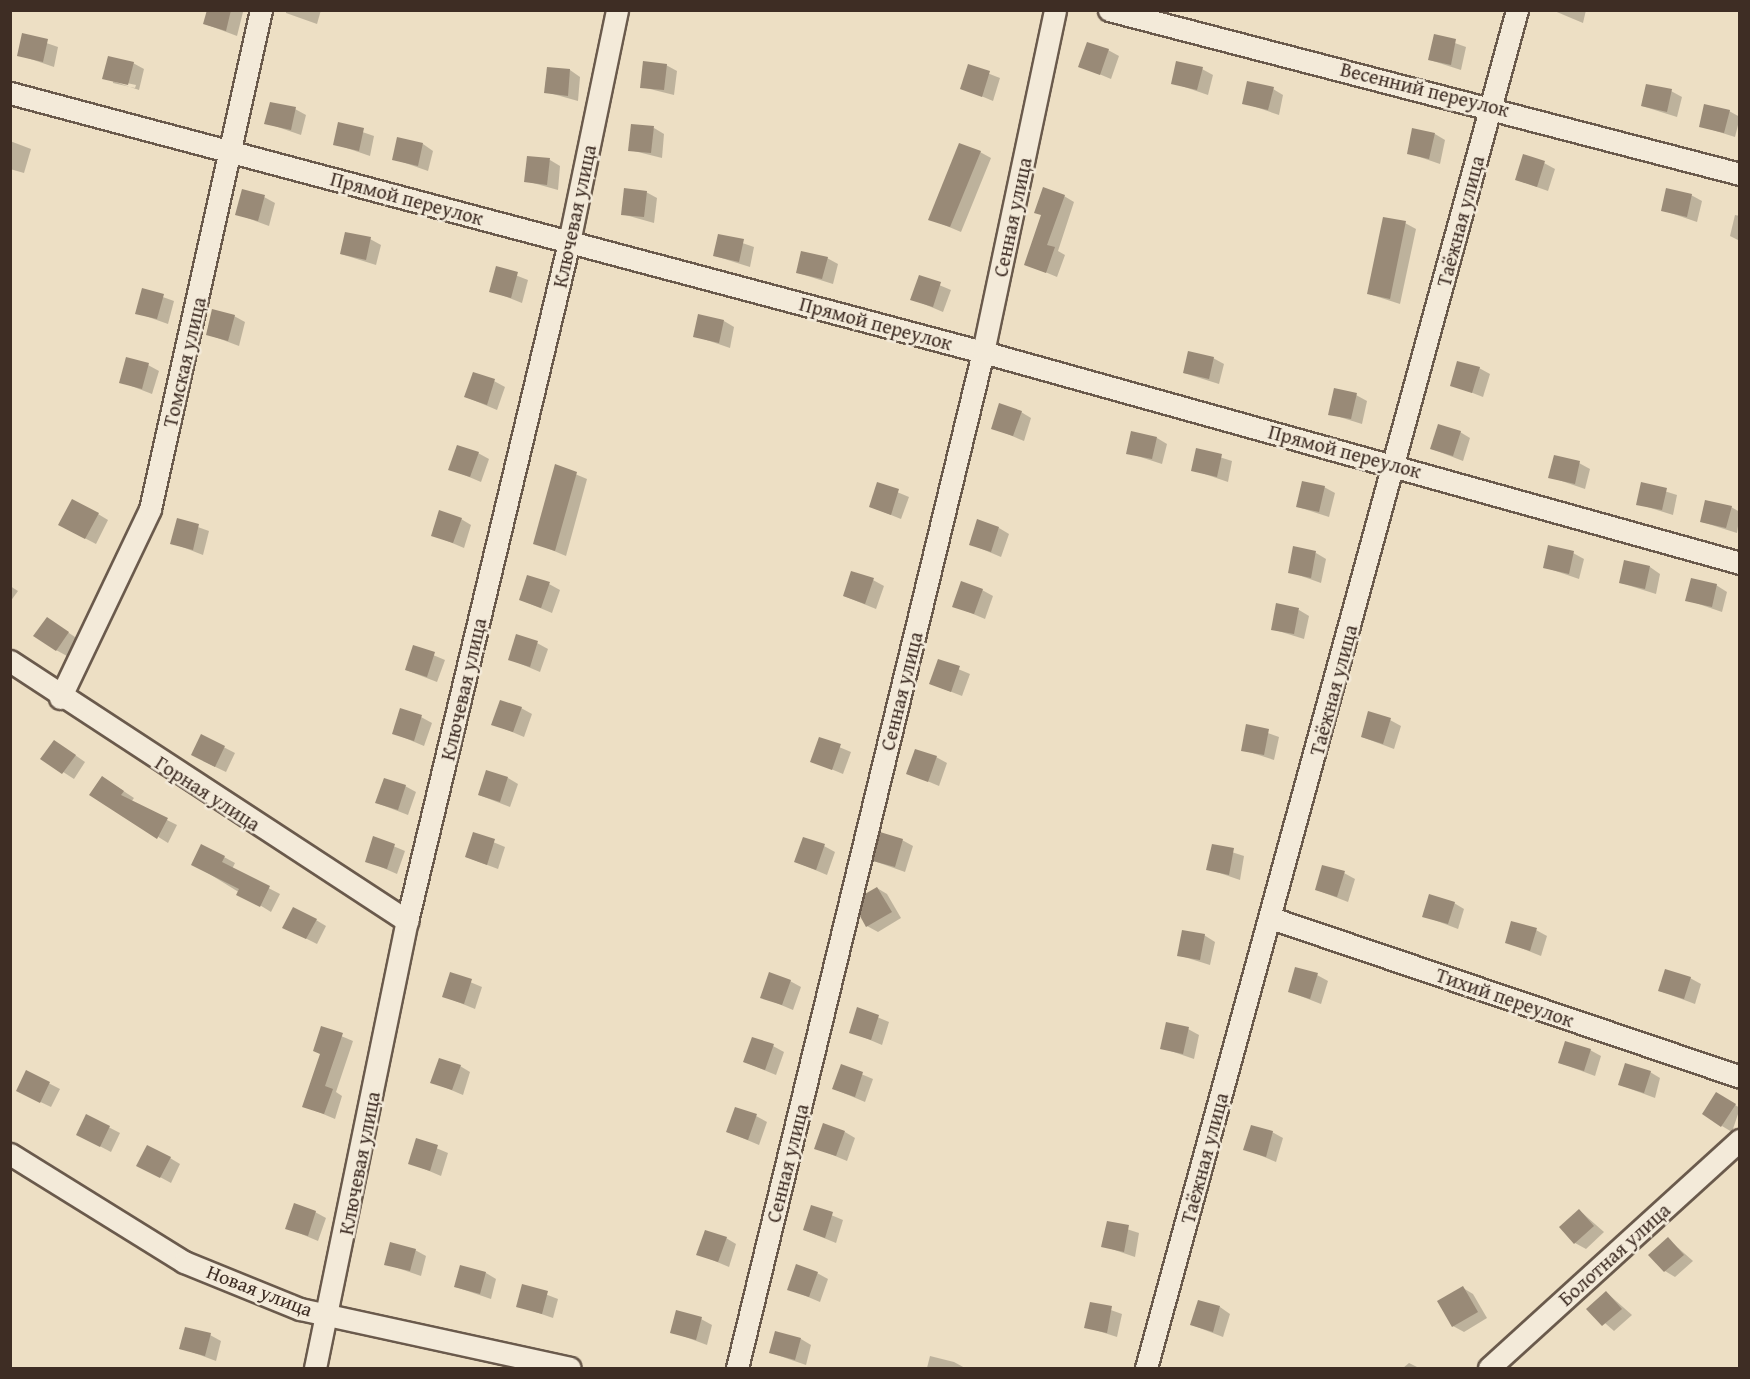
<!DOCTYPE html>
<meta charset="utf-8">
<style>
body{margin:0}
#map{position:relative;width:1750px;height:1379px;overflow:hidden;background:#eddfc4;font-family:"Gentium Book Plus",serif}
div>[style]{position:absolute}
.shadow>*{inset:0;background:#0003}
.building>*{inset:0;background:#998a77}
.roads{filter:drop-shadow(2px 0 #6a5a4c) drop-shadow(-2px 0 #6a5a4c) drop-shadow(0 2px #6a5a4c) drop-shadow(0 -2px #6a5a4c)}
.minor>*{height:21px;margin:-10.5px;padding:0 10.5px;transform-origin:10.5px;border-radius:10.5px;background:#f3ead9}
span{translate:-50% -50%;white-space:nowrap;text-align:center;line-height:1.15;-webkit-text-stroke:5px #f3ead9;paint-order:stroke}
.street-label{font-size:20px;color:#3e2d24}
.frame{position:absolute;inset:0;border:12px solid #3e2d24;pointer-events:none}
</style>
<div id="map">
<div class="shadow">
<i style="clip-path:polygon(209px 10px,243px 12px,237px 36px,205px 24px)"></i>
<i style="clip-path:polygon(321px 10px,317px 24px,286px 13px,286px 10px)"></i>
<i style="clip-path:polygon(1552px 10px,1586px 10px,1583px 23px)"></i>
<i style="clip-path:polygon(23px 35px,58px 47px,54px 67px,19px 55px)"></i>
<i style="clip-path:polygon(1435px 36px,1466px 47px,1461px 70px,1430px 60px)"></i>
<i style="clip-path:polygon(1108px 50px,1119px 56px,1111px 79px,1080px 66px)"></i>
<i style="clip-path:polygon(evenodd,133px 63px,144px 69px,139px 90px,104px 78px,133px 63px,113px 80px,136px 85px,135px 88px,113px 83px,113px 80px)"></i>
<i style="clip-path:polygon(666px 65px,677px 71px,674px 95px,642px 87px)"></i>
<i style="clip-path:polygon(969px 66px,1000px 78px,993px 101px,962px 88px)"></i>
<i style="clip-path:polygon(1202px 69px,1213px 75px,1208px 95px,1173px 83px)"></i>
<i style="clip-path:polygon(570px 70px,580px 77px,578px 101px,546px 92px)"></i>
<i style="clip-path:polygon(1273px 89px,1283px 95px,1279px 115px,1244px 103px)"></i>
<i style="clip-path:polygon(1671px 91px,1682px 97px,1677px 117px,1642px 106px)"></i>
<i style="clip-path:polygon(295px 109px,306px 115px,301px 135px,266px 123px)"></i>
<i style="clip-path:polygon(1729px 111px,1740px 117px,1735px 137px,1700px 126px)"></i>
<i style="clip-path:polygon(339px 124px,374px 136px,370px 156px,335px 144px)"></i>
<i style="clip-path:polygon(654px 128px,664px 134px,662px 158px,630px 150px)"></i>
<i style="clip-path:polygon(1435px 134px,1445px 140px,1440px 164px,1408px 153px)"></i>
<i style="clip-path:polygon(10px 141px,31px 149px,24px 173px,10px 169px)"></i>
<i style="clip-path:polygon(423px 144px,433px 151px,428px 171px,394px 159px)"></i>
<i style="clip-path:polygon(980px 152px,991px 158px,961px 232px,930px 219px)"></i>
<i style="clip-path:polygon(550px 160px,560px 166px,558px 190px,526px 181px)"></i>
<i style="clip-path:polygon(1544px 163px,1555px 169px,1548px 191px,1517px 180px)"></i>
<i style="clip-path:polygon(646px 192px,657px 198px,654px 223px,622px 214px)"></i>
<i style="clip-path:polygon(1691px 195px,1702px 201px,1697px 222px,1662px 210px)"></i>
<i style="clip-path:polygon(1064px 196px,1074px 202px,1058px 251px,1065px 255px,1057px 277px,1026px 264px)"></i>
<i style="clip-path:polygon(264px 197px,275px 203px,269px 226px,237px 214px)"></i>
<i style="clip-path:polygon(1735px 215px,1740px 216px,1740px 241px,1730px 236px)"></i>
<i style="clip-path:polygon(1405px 223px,1416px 229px,1400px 304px,1369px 294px)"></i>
<i style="clip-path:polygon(719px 235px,754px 247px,750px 267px,715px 256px)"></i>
<i style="clip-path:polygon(370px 239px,381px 245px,376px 265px,341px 254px)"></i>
<i style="clip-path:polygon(827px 258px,838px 264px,833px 284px,798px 273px)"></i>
<i style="clip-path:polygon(497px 268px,528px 280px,522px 303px,491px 291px)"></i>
<i style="clip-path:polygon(920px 277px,951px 290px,943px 312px,912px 299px)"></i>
<i style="clip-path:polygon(143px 290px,174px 301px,168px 324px,137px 313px)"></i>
<i style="clip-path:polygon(234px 316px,245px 322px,239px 346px,207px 334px)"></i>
<i style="clip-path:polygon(724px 321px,734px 327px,730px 348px,695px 336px)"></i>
<i style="clip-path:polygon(1213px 358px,1224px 364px,1219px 384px,1184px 373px)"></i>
<i style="clip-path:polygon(148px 365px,159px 371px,152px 394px,121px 382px)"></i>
<i style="clip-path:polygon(1479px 368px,1490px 374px,1483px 397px,1452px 385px)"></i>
<i style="clip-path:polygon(494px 381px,505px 387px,497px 410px,466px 397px)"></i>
<i style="clip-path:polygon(1356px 395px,1367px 401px,1362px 424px,1330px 414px)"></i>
<i style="clip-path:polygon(1021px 412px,1031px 418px,1024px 441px,993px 428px)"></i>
<i style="clip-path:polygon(1460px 432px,1470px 438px,1463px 461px,1432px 449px)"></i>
<i style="clip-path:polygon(1157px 438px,1167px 444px,1162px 464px,1128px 453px)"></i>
<i style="clip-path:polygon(1197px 450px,1232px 461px,1228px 482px,1193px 470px)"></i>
<i style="clip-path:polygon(478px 453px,489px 459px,481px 482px,450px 469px)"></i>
<i style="clip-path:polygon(1579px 463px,1590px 469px,1585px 489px,1550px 477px)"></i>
<i style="clip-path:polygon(556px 466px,587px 479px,566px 556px,535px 543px)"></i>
<i style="clip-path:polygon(878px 484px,909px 497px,901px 519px,871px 507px)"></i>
<i style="clip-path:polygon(1642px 484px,1677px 495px,1673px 515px,1638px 504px)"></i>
<i style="clip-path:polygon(1324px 487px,1335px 493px,1329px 517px,1298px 507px)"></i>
<i style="clip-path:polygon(1731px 507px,1740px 512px,1737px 533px,1702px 522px)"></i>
<i style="clip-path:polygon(98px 514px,108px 520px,96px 544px,71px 531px)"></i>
<i style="clip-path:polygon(461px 519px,471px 525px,464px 548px,433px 535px)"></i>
<i style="clip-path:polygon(178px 520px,209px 531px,203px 555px,172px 543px)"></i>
<i style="clip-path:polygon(999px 528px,1009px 534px,1001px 557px,970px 544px)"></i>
<i style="clip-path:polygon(1316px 553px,1326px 559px,1321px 583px,1290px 572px)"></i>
<i style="clip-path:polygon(1573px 553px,1584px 559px,1579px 579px,1544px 567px)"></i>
<i style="clip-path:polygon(1650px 567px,1660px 574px,1656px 594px,1621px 583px)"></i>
<i style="clip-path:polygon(873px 580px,884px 586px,876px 609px,844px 596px)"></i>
<i style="clip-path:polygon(549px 584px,560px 590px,552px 613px,521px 600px)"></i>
<i style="clip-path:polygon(1716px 585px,1727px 592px,1722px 612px,1687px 600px)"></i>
<i style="clip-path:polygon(10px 586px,18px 591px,10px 602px)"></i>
<i style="clip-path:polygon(982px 590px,993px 596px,985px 619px,954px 606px)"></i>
<i style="clip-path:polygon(1299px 610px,1309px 616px,1304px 639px,1272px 629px)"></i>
<i style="clip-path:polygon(57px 625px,78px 639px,67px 656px,56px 650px)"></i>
<i style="clip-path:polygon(537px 643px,548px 649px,540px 672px,509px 659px)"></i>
<i style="clip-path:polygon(414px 647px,445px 660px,437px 682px,406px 670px)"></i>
<i style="clip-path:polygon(939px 661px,970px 674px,962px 696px,931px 684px)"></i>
<i style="clip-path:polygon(521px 708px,532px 714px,524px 737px,493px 724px)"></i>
<i style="clip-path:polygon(421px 717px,432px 723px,424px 746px,393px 733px)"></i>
<i style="clip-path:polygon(1390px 720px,1401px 726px,1394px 749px,1362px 737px)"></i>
<i style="clip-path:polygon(1248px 726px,1279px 737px,1274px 760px,1243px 750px)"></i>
<i style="clip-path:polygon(202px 736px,235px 753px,226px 772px,203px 761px)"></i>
<i style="clip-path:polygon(820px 739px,851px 752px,843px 774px,812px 761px)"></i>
<i style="clip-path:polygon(65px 748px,85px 762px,74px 779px,43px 759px)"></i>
<i style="clip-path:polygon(936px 757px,947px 763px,939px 786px,908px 773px)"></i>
<i style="clip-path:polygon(508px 778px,518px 784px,510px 807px,479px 795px)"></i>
<i style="clip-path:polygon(113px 784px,134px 798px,131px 802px,177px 825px,168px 843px,91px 795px)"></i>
<i style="clip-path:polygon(405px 786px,416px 792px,408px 815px,377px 803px)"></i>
<i style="clip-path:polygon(474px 834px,505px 847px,498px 869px,466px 857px)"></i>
<i style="clip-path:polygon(374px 838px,405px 851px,397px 874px,367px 861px)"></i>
<i style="clip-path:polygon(902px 840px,913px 846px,905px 872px,874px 861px)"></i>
<i style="clip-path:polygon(824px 846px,835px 852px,827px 875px,796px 862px)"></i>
<i style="clip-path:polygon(1213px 846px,1244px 856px,1240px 880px,1208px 869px)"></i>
<i style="clip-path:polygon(224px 857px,235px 863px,232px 869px,280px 894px,271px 912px,203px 870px)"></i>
<i style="clip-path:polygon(1344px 873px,1355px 879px,1348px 902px,1317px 890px)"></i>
<i style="clip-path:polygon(877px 888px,887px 894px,901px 918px,878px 932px,867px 926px)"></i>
<i style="clip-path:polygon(1454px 903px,1464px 909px,1458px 929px,1424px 916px)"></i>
<i style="clip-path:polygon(316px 920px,326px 926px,317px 944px,295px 933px)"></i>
<i style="clip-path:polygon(1536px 930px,1547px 936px,1541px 956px,1506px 942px)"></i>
<i style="clip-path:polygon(1204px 935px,1215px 942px,1210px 965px,1178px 955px)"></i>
<i style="clip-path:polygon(451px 974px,482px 987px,475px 1009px,443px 996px)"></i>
<i style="clip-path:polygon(1317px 975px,1328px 981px,1321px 1004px,1290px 992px)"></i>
<i style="clip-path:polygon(1690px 978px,1701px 984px,1695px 1004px,1660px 991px)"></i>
<i style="clip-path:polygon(790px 981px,801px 987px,793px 1010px,762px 997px)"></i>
<i style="clip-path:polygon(858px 1009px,889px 1022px,882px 1045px,851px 1032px)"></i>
<i style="clip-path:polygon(322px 1028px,353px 1041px,336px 1092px,342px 1096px,335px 1119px,304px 1106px,321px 1054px)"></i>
<i style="clip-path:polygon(1188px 1029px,1199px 1035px,1194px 1059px,1162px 1048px)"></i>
<i style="clip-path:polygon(773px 1046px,784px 1052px,776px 1075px,745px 1062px)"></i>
<i style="clip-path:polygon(1590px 1050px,1601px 1056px,1595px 1076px,1560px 1063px)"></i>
<i style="clip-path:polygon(460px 1066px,470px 1072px,463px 1095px,432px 1082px)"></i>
<i style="clip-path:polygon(842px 1066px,873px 1079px,865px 1102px,834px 1089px)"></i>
<i style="clip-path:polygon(27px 1072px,60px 1089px,51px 1107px,28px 1096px)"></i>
<i style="clip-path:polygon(1650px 1072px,1660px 1078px,1655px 1098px,1620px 1085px)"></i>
<i style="clip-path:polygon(1727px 1100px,1740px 1108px,1732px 1132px,1722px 1126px)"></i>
<i style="clip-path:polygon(87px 1116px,120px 1133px,111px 1152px,88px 1140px)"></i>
<i style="clip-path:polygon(756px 1116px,767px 1122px,759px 1145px,728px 1132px)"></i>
<i style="clip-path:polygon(845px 1132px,855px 1138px,847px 1161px,816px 1148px)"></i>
<i style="clip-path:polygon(1272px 1132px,1283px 1138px,1276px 1162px,1245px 1149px)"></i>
<i style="clip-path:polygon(417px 1140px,448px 1153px,441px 1176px,410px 1163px)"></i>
<i style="clip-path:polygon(170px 1158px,180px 1164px,171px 1183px,149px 1171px)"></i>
<i style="clip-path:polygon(812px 1207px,843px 1220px,836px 1243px,804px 1230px)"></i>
<i style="clip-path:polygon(1579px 1210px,1604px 1232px,1586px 1249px,1575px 1243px)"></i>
<i style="clip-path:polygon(315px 1212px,326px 1218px,318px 1241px,287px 1228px)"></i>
<i style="clip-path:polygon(1108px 1223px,1139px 1233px,1135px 1257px,1103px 1246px)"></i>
<i style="clip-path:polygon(726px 1238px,736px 1244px,729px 1267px,698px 1254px)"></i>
<i style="clip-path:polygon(1668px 1239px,1693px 1261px,1675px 1277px,1665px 1271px)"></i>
<i style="clip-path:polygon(415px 1250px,426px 1256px,421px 1276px,386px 1264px)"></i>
<i style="clip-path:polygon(486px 1273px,496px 1279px,491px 1299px,456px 1287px)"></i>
<i style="clip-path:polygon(817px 1273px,828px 1279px,820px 1302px,789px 1289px)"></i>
<i style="clip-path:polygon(524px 1286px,558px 1299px,553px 1318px,518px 1306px)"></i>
<i style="clip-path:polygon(1463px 1288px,1473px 1294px,1487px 1318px,1464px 1332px,1453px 1326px)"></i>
<i style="clip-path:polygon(1607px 1293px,1632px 1315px,1614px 1331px,1589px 1309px)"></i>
<i style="clip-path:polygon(1091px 1303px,1122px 1314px,1117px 1337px,1086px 1327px)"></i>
<i style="clip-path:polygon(1220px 1307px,1230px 1314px,1223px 1337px,1192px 1325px)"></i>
<i style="clip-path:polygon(701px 1319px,712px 1325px,707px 1345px,672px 1332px)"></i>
<i style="clip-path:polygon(210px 1335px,221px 1341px,216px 1361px,181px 1348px)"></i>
<i style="clip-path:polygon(801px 1339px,811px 1345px,806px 1365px,771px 1353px)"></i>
<i style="clip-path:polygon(930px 1356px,954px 1362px,965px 1368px,927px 1368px)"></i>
<i style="clip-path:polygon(1409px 1363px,1419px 1368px,1403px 1368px)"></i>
</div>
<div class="building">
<i style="clip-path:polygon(207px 10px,231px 10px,226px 31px,203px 24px)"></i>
<i style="clip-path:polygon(22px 33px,48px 39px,43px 62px,17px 56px)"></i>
<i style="clip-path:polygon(1434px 34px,1456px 39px,1451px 65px,1428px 60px)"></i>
<i style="clip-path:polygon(1087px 42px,1109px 49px,1100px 75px,1078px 67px)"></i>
<i style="clip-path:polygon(108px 56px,134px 62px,128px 85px,102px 79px)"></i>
<i style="clip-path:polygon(643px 61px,667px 64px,664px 90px,640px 88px)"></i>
<i style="clip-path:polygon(1176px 61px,1203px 67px,1197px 90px,1171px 84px)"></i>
<i style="clip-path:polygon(968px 64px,990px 71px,982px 97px,960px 89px)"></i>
<i style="clip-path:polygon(547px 67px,570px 69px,568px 96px,544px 93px)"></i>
<i style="clip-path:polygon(1247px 81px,1274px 87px,1268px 110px,1242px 104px)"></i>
<i style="clip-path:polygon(1646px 84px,1672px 89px,1667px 112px,1641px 106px)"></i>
<i style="clip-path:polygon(270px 102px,296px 107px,291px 130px,264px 124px)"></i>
<i style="clip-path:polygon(1704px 104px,1730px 110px,1724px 133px,1699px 127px)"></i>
<i style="clip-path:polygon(338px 122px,364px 128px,359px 151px,333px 145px)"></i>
<i style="clip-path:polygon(631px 124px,654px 126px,651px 153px,628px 151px)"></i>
<i style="clip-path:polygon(1412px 128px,1435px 133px,1429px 159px,1407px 154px)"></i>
<i style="clip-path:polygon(397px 137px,423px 143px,418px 166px,392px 160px)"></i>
<i style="clip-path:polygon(959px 143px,981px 151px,950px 227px,928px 220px)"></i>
<i style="clip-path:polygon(1523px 154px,1545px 161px,1537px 187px,1515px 180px)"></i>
<i style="clip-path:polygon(527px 156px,550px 158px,547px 185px,524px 182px)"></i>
<i style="clip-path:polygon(1043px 187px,1065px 195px,1047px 245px,1055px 247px,1046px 273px,1024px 265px,1041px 215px,1034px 213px)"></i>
<i style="clip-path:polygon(624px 188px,647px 191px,644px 217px,621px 215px)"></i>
<i style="clip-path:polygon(1666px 188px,1692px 194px,1687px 217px,1661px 211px)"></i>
<i style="clip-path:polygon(242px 189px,265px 195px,258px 221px,235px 215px)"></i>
<i style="clip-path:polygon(1383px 217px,1406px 221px,1390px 299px,1367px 294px)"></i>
<i style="clip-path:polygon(345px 232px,371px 237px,366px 260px,340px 254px)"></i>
<i style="clip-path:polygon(718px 234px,744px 239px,739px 262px,713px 256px)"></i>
<i style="clip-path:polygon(801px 251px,828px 257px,822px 279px,796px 273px)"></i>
<i style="clip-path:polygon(496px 266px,518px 272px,511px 298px,489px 292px)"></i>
<i style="clip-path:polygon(919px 275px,941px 282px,933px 307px,910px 300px)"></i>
<i style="clip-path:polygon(142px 288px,164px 294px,157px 319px,135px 314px)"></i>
<i style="clip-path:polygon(212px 309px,235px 315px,228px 341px,206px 335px)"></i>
<i style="clip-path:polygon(698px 314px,724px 320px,719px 343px,693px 337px)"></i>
<i style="clip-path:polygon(1188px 351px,1214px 357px,1209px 379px,1183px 373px)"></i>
<i style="clip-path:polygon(126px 357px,149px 363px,142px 389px,119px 383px)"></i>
<i style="clip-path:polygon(1457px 361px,1480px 367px,1472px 393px,1450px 386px)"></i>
<i style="clip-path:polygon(473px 372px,495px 379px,487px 405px,464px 397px)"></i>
<i style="clip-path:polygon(1334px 388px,1357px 393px,1351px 419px,1328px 415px)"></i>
<i style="clip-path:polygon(999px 403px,1022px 411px,1013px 436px,991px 429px)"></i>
<i style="clip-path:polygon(1438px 424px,1461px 431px,1453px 456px,1430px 449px)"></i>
<i style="clip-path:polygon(1131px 431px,1157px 437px,1152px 459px,1126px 454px)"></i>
<i style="clip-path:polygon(457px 445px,479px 452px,470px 477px,448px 470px)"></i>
<i style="clip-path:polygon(1196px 448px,1222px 454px,1217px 477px,1191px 471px)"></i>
<i style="clip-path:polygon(1554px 455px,1580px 461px,1575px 484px,1548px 478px)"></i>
<i style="clip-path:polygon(555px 464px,577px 472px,555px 551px,533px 544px)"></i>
<i style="clip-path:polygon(1302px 481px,1325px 486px,1319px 512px,1296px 507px)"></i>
<i style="clip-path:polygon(877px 482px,899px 489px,891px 515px,869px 507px)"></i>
<i style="clip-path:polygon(1641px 482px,1667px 488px,1662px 510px,1636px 505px)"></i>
<i style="clip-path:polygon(72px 499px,99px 513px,85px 539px,58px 525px)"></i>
<i style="clip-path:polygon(1705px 500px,1732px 506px,1726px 528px,1700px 522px)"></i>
<i style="clip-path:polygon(439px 510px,462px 518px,453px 543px,431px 536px)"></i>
<i style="clip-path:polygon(177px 518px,199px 524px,193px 550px,170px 544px)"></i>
<i style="clip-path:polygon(977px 519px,999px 527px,991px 552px,969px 545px)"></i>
<i style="clip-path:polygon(1548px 545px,1574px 551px,1569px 574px,1543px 568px)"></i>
<i style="clip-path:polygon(1293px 546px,1316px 551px,1311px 578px,1288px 573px)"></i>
<i style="clip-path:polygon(1624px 560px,1650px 566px,1645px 589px,1619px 583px)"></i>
<i style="clip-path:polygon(851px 571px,874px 578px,865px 604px,843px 596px)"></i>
<i style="clip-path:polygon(527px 575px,550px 582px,541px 608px,519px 600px)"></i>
<i style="clip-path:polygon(1691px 578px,1717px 584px,1712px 607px,1685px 601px)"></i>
<i style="clip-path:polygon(961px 581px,983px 589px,974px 614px,952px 607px)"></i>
<i style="clip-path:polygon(1276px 603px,1299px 608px,1294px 634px,1271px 630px)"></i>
<i style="clip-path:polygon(47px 617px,69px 632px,56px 651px,33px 636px)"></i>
<i style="clip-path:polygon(516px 634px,538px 641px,530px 667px,508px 660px)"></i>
<i style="clip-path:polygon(413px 645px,435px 652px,427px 677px,405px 670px)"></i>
<i style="clip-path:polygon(938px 659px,960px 666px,951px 692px,929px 684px)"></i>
<i style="clip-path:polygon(500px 700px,522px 707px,513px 732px,491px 725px)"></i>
<i style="clip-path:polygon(400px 708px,422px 715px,414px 741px,392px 734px)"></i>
<i style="clip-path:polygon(1368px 711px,1391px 718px,1383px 744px,1361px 737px)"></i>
<i style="clip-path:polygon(1246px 724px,1269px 729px,1264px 755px,1241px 751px)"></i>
<i style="clip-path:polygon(201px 734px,225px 746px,215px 767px,191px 755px)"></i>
<i style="clip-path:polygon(819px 737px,841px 744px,832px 770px,810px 762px)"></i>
<i style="clip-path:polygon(54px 740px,76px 755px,62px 774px,40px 759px)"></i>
<i style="clip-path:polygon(915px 749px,937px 756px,928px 782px,906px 774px)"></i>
<i style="clip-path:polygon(486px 770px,508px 777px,500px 802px,478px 795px)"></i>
<i style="clip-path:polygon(102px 776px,124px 791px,121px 795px,168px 818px,157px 839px,89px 795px)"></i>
<i style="clip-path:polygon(384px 778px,406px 785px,398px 810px,375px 803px)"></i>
<i style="clip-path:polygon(473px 832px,495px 839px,487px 865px,465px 857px)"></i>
<i style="clip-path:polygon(880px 832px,903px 839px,895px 867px,873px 861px)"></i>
<i style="clip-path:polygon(373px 836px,395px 844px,387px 869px,365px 862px)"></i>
<i style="clip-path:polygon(803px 837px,825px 844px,816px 870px,794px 862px)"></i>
<i style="clip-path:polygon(201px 844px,225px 856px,222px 862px,270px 886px,260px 907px,236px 895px,239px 889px,191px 865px)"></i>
<i style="clip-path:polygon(1212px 844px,1234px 848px,1229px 875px,1206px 870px)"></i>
<i style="clip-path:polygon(1322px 865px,1345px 871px,1337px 897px,1315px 890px)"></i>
<i style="clip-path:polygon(877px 887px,892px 912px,866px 927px,860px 916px,865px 894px)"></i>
<i style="clip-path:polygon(1429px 894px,1455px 902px,1448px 924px,1422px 917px)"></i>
<i style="clip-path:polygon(293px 907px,317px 919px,306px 939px,282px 928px)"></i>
<i style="clip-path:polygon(1511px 921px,1537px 928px,1530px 951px,1505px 943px)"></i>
<i style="clip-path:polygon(1182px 930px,1205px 934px,1200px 960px,1177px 956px)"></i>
<i style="clip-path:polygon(1295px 967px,1318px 973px,1310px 999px,1288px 992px)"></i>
<i style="clip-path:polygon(1665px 969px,1691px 977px,1684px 999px,1658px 991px)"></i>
<i style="clip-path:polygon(450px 972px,472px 979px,464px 1004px,442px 997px)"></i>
<i style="clip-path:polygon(769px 972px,791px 980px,782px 1005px,760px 998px)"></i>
<i style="clip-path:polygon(857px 1007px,879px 1015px,871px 1040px,849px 1033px)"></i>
<i style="clip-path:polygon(1166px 1022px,1189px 1027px,1183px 1054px,1160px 1049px)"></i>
<i style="clip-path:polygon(321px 1026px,343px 1033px,325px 1086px,333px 1089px,324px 1114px,302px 1107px,320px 1054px,313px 1051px)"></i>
<i style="clip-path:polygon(752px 1037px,774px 1044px,765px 1070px,743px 1062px)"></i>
<i style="clip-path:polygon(1565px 1041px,1591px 1049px,1584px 1071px,1558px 1063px)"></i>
<i style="clip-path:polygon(439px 1058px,461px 1065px,452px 1090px,430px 1083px)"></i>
<i style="clip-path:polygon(1625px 1063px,1651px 1071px,1644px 1093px,1618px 1085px)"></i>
<i style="clip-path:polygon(841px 1064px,863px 1072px,855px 1097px,832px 1089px)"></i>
<i style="clip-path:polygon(26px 1070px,50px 1082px,40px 1103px,16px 1091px)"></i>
<i style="clip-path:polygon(1716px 1092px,1736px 1104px,1721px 1127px,1702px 1114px)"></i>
<i style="clip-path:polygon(735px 1107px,757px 1114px,748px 1140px,726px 1132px)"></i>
<i style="clip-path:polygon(86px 1114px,110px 1126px,100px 1147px,76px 1135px)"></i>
<i style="clip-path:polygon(823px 1123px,845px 1131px,836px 1156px,814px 1149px)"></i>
<i style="clip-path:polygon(1251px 1125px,1273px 1131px,1266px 1157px,1243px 1150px)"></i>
<i style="clip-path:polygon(416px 1138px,438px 1145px,430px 1171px,408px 1164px)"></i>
<i style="clip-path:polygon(147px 1145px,171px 1157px,160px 1178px,136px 1166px)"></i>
<i style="clip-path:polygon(294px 1203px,316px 1211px,308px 1236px,285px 1229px)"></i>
<i style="clip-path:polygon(811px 1205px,833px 1212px,825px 1238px,803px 1230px)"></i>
<i style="clip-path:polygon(1579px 1209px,1594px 1226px,1574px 1244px,1559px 1227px)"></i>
<i style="clip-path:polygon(1107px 1221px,1129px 1225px,1124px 1252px,1101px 1247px)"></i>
<i style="clip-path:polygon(705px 1230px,727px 1237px,718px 1262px,696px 1255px)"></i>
<i style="clip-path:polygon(1668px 1237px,1684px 1255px,1664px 1272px,1648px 1255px)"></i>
<i style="clip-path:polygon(390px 1242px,416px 1249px,410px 1271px,384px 1265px)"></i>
<i style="clip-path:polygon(796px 1264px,818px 1272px,809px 1297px,787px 1290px)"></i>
<i style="clip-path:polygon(460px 1265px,486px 1272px,480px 1294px,454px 1287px)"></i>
<i style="clip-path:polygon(522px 1284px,548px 1291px,542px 1314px,516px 1307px)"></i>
<i style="clip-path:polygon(1463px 1286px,1478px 1312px,1452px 1327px,1437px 1301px)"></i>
<i style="clip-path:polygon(1606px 1291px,1622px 1309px,1602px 1326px,1586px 1309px)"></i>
<i style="clip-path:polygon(1198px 1300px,1220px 1306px,1213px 1332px,1190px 1325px)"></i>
<i style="clip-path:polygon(1090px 1302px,1112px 1306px,1107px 1333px,1084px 1328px)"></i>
<i style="clip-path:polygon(676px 1310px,702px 1317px,696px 1340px,670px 1333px)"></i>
<i style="clip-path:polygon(185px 1327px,211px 1333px,205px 1356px,179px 1349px)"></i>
<i style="clip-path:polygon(775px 1331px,801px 1338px,795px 1360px,769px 1353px)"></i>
</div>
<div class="roads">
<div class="minor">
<i style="left:1109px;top:10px;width:652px;rotate:14.57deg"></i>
<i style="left:10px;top:93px;width:1007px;rotate:14.91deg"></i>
<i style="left:983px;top:352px;width:786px;rotate:15.57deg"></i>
<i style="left:10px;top:661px;width:475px;rotate:33.2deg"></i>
<i style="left:60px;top:698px;width:209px;rotate:-64.5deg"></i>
<i style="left:150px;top:509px;width:511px;rotate:-77.46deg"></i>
<i style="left:1271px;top:918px;width:495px;rotate:18.7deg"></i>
<i style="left:10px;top:1154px;width:205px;rotate:31.8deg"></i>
<i style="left:184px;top:1262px;width:125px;rotate:22.1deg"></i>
<i style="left:300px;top:1309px;width:276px;rotate:12.3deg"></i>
<i style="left:315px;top:1368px;width:456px;rotate:-78.4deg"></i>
<i style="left:407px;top:921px;width:698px;rotate:-76.58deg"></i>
<i style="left:569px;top:242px;width:237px;rotate:-78.3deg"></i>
<i style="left:737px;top:1368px;width:1045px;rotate:-76.39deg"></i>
<i style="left:983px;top:352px;width:349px;rotate:-78.1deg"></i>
<i style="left:1146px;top:1368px;width:1408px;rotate:-74.72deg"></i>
<i style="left:1489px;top:1368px;width:339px;rotate:-42.3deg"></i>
</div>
</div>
<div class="street-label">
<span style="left:1425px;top:89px;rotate:14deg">Весенний переулок</span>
<span style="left:407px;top:198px;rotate:15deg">Прямой переулок</span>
<span style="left:574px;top:216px;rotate:-78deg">Ключевая улица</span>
<span style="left:1012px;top:217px;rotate:-78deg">Сенная улица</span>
<span style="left:1460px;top:221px;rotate:-75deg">Таёжная улица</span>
<span style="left:876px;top:323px;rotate:15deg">Прямой переулок</span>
<span style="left:184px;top:362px;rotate:-77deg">Томская улица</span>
<span style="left:1345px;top:451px;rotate:15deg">Прямой переулок</span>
<span style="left:463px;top:689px;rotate:-77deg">Ключевая улица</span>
<span style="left:1333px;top:690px;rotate:-75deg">Таёжная улица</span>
<span style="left:901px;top:691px;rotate:-76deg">Сенная улица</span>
<span style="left:208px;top:793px;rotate:33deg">Горная улица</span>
<span style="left:1505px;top:997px;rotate:19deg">Тихий переулок</span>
<span style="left:1204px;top:1158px;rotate:-75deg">Таёжная улица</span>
<span style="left:359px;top:1163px;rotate:-79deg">Ключевая улица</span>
<span style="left:787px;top:1163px;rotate:-76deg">Сенная улица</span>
<span style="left:1614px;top:1254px;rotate:-42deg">Болотная улица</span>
<span style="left:260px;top:1290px;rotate:21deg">Новая улица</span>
</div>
<div class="frame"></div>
</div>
